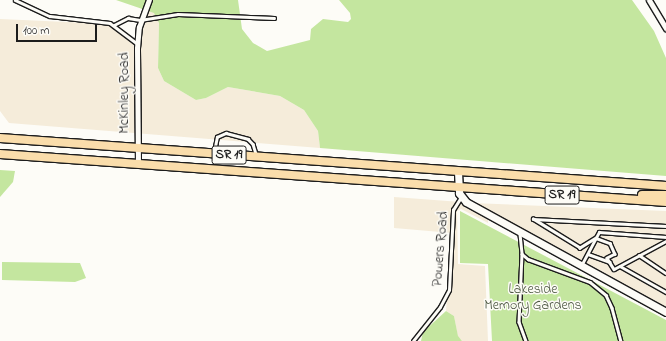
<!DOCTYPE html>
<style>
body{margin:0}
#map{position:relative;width:666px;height:341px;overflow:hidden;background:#fdfcf7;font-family:"Indie Flower",sans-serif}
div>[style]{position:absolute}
.built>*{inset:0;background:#f5ecda}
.green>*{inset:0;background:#c4e69f}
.roads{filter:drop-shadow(1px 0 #1c1c1c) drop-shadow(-1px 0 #1c1c1c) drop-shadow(0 1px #1c1c1c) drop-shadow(0 -1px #1c1c1c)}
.lane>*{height:2.5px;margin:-1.25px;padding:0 1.25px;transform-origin:1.25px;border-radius:1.25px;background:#fdfcf7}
.street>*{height:5px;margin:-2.5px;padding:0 2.5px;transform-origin:2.5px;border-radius:2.5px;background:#fdfcf7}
.secondary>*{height:7px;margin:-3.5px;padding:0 3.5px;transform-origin:3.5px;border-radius:3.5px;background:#fdfcf7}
.primary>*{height:8px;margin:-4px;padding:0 4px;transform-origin:4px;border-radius:4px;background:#faddab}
span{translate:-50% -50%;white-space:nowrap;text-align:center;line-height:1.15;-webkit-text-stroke:3px #fdfcf7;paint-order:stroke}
.shield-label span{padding:1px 3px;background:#fdfcf7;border:1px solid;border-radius:3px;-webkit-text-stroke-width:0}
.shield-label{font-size:13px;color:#1c1c1c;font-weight:700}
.street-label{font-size:14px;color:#1c1c1c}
.park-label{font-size:14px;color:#4e5943}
.scale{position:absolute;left:16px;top:24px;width:81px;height:18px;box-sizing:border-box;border:2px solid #1c1c1c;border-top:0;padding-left:5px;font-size:12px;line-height:14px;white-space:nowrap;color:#1c1c1c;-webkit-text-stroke:3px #fdfcf7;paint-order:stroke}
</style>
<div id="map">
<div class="built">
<i style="clip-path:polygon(144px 8px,154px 12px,159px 23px,158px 68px,164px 81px,196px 100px,206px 98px,228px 87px,280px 96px,304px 110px,318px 131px,320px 148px,9px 123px,0 111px,0 19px,112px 24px,135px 39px)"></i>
<i style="clip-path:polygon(394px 197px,461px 202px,488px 218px,488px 223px,461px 209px,457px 211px,458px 264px,485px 266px,488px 341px,462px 341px,458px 337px,454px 316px,446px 311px,452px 233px,394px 228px)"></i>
<i style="clip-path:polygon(472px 203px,666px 211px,666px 308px)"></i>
</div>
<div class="green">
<i style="clip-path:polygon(116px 0,238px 0,242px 29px,253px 43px,267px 51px,310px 40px,311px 29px,323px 19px,348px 22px,351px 19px,350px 13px,339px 0,632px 0,654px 31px,666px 58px,666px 176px,320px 148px,318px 131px,304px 110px,280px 96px,228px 87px,206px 98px,196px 100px,164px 81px,158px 68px,159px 23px,154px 13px)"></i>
<i style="clip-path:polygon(0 170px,15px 171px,13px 182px,0 197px)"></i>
<i style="clip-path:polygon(460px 211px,666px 320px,666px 341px,492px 341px,488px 264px,460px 263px)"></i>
<i style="clip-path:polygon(2px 262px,80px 263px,86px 278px,75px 282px,2px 280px)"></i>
<i style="clip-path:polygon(446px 311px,454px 316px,458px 336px,462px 341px,421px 341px,423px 332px)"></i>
</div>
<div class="roads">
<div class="lane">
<i style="left:15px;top:0;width:38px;rotate:25deg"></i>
<i style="left:50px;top:16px;width:60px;rotate:6.7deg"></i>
<i style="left:110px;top:23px;width:34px;rotate:37deg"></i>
<i style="left:114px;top:25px;width:16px;rotate:-27deg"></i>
<i style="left:128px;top:18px;width:12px;rotate:9deg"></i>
<i style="left:140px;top:20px;width:38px;rotate:-9deg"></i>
<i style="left:178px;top:14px;width:96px;rotate:2.4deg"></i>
<i style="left:214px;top:152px;width:15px;rotate:-79deg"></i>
<i style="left:217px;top:137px;width:10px;rotate:-24deg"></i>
<i style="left:226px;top:133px;width:23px;rotate:15deg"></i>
<i style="left:248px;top:139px;width:7px;rotate:45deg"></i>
<i style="left:253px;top:144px;width:10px;rotate:73deg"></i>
<i style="left:520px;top:234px;width:20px;rotate:84deg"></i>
<i style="left:522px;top:254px;width:8px;rotate:40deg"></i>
<i style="left:528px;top:259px;width:66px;rotate:20.4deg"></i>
<i style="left:590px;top:282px;width:21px;rotate:39deg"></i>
<i style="left:606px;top:295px;width:14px;rotate:65deg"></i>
<i style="left:612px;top:308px;width:34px;rotate:75deg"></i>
<i style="left:596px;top:238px;width:19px;rotate:148deg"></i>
<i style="left:580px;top:248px;width:55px;rotate:-148.3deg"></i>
<i style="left:533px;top:219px;width:133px;rotate:3deg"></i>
<i style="left:596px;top:238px;width:15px;rotate:20deg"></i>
<i style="left:610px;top:243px;width:12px;rotate:66deg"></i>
<i style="left:615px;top:254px;width:9px;rotate:153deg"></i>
<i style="left:607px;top:258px;width:13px;rotate:58deg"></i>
<i style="left:614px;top:269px;width:59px;rotate:-28.3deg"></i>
<i style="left:522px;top:254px;width:68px;rotate:92.5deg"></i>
<i style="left:519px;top:322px;width:20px;rotate:70deg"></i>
<i style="left:588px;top:254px;width:23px;rotate:20deg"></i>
<i style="left:639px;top:255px;width:32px;rotate:34deg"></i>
<i style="left:582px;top:264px;width:36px;rotate:-62deg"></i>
<i style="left:599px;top:232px;width:67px;rotate:4.3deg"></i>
<i style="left:620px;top:266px;width:53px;rotate:29.5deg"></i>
<i style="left:413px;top:341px;width:43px;rotate:-51.5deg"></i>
<i style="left:440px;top:307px;width:19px;rotate:-62deg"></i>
<i style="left:449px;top:290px;width:80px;rotate:-87.1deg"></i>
<i style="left:453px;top:210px;width:15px;rotate:-58deg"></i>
</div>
<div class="street">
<i style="left:649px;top:0;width:33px;rotate:59deg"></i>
<i style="left:138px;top:164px;width:116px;rotate:-90.5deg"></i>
<i style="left:137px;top:48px;width:21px;rotate:-85deg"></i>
<i style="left:139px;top:27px;width:29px;rotate:-70deg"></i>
</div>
<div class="secondary">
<i style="left:458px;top:172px;width:21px;rotate:87deg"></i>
<i style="left:459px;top:193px;width:11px;rotate:52deg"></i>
<i style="left:466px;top:202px;width:228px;rotate:28.8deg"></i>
</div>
<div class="primary">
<i style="left:0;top:138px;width:668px;rotate:4.12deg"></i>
<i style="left:0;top:154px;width:668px;rotate:4.12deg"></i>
<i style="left:642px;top:195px;width:24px"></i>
</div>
</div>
<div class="shield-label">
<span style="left:229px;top:155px">SR 19</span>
<span style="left:562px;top:195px">SR 19</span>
</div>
<div class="street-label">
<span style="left:125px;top:93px;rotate:-90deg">McKinley Road</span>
<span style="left:441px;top:249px;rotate:-85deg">Powers Road</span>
</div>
<div class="park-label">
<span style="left:533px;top:298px">Lakeside<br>Memory Gardens</span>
</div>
<div class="scale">100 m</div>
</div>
